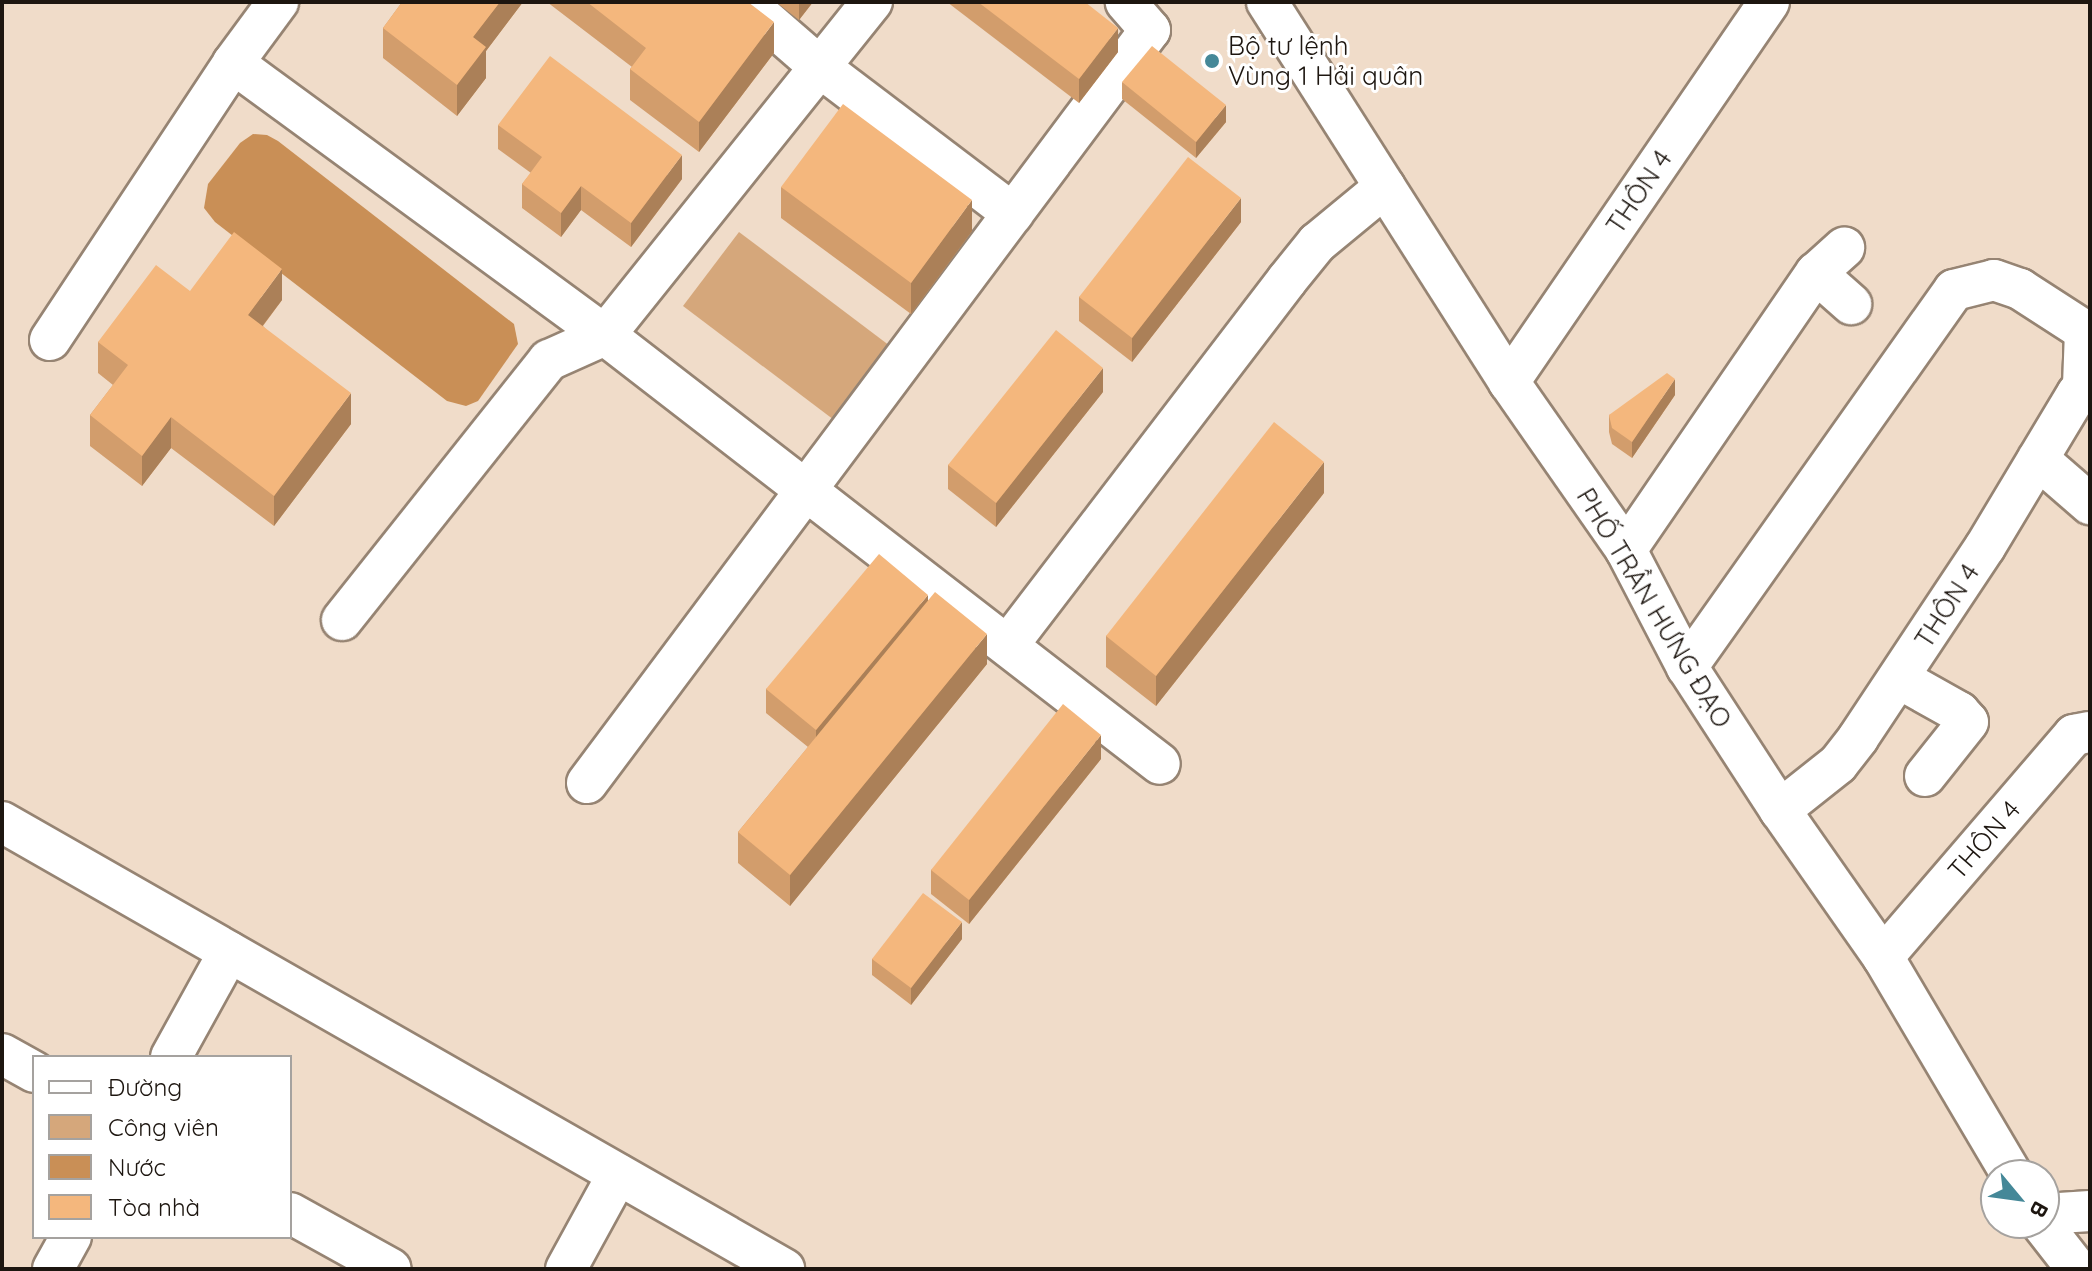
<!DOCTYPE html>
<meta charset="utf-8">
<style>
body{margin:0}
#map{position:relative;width:2092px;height:1271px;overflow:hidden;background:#f0dcc9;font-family:Quicksand,sans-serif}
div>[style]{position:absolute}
.green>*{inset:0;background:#d5a77b}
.water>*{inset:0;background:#c98f56}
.roads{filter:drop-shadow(2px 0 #968473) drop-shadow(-2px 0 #968473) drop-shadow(0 2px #968473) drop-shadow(0 -2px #968473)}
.minor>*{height:40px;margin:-20px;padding:0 20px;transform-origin:20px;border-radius:20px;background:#fff}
.wall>*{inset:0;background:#d29d6c}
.shaded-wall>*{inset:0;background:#ab8058}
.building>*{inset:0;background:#f4b77d}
.dots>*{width:22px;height:22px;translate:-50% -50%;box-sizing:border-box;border:4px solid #fff;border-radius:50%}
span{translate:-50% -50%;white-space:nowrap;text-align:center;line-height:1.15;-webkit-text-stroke:6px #fff;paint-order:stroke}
.poi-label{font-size:26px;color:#1d1610}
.left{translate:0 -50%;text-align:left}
.street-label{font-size:26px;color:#1d1610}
.frame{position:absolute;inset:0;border:4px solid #1d1610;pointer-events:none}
.legend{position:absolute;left:32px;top:1055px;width:260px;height:184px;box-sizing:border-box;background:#fff;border:2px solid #a5a29f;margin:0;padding:10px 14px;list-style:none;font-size:24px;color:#1d1610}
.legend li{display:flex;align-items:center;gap:16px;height:40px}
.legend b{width:40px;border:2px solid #a5a29f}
.north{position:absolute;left:1980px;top:1159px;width:80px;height:80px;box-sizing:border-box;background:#fff;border:2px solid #a5a29f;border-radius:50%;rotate:119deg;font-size:22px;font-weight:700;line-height:32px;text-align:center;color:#1d1610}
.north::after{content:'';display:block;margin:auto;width:28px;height:36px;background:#458898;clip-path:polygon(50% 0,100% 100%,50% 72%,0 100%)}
</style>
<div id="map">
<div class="green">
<i style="clip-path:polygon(739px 232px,898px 352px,842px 426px,683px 306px)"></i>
</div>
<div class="water">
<i style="clip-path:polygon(253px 134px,267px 135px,278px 141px,514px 324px,518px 344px,478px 401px,466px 406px,447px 401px,215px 222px,204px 208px,208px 184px,240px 143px)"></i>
</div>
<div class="roads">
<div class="minor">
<i style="left:745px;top:2px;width:101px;rotate:41deg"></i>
<i style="left:821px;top:68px;width:241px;rotate:37.2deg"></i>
<i style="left:1267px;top:2px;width:451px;rotate:57.5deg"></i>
<i style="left:1509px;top:382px;width:205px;rotate:55.1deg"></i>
<i style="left:1626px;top:550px;width:132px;rotate:62.5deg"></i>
<i style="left:1687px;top:667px;width:171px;rotate:57deg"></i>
<i style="left:1780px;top:810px;width:179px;rotate:55deg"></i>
<i style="left:1883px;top:957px;width:253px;rotate:59.4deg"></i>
<i style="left:233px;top:63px;width:461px;rotate:36.2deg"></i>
<i style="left:605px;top:335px;width:701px;rotate:37.7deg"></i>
<i style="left:1816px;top:273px;width:47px;rotate:41.5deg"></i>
<i style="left:50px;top:340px;width:332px;rotate:-56.5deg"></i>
<i style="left:233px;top:63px;width:76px;rotate:-53.6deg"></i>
<i style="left:1509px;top:382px;width:460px;rotate:-55.6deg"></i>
<i style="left:2038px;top:459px;width:69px;rotate:40.9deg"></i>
<i style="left:1626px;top:550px;width:336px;rotate:-55.6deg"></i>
<i style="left:1816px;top:273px;width:38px;rotate:-42deg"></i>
<i style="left:342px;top:620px;width:332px;rotate:-51.5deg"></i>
<i style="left:549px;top:360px;width:61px;rotate:-24.1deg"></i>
<i style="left:605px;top:335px;width:427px;rotate:-51.3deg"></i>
<i style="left:1008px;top:645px;width:459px;rotate:-52.6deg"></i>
<i style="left:1287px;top:280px;width:48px;rotate:-51deg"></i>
<i style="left:1317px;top:243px;width:88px;rotate:-39.5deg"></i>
<i style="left:1687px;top:667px;width:462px;rotate:-54.7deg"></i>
<i style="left:1954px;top:290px;width:41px;rotate:-14deg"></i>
<i style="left:1994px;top:280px;width:28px;rotate:19deg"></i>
<i style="left:2020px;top:289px;width:77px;rotate:32.9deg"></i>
<i style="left:2085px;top:331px;width:55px;rotate:92.1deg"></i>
<i style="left:1900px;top:679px;width:68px;rotate:29.2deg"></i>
<i style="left:1959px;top:712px;width:13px;rotate:48deg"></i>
<i style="left:1968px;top:722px;width:69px;rotate:128.5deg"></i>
<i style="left:587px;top:783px;width:940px;rotate:-53.22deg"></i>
<i style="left:1150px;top:30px;width:37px;rotate:-131deg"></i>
<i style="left:1780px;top:810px;width:74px;rotate:-38.4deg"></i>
<i style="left:1838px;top:764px;width:33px;rotate:-52deg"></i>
<i style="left:1858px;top:738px;width:229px;rotate:-56.4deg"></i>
<i style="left:1985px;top:547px;width:179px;rotate:-59deg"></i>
<i style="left:2077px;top:394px;width:10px;rotate:-53deg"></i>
<i style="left:2083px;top:386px;width:7px"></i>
<i style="left:2px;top:822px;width:901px;rotate:29.75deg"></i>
<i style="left:1883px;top:957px;width:293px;rotate:-49.3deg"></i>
<i style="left:2074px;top:735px;width:16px;rotate:-11deg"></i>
<i style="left:2px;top:1054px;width:37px;rotate:29deg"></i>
<i style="left:171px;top:1057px;width:120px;rotate:-61.1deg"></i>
<i style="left:290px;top:1213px;width:115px;rotate:29deg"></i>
<i style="left:2044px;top:1214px;width:46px;rotate:-3.7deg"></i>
<i style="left:2041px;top:1223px;width:58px;rotate:52deg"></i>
<i style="left:53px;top:1269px;width:37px;rotate:-61deg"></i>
<i style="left:566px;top:1269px;width:108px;rotate:-61.3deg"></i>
</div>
</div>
<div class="wall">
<i style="clip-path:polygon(402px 2px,523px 2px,486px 51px,486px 78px,457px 116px,383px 58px,383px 28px)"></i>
<i style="clip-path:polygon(547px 2px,748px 2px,774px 53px,699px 152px,630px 100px,630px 69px,632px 67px)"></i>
<i style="clip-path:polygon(776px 2px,813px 2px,799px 20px)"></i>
<i style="clip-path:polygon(947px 2px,1085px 2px,1118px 52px,1079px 103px)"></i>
<i style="clip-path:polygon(1122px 82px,1226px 122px,1196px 158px,1122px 99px)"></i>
<i style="clip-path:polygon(498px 125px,682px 179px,631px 247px,581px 210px,561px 237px,522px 208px,522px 184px,531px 173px,498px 149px)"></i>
<i style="clip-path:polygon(781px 187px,972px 231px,911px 314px,781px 218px)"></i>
<i style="clip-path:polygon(1241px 222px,1132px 362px,1079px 321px,1079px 297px)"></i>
<i style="clip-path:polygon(190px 291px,282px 300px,263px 326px,351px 424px,274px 526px,171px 448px,142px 486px,90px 446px,90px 415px,113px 385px,98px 373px,98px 342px)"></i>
<i style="clip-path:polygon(1103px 392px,996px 527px,948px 489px,948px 465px)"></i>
<i style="clip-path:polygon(1675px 395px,1632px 458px,1612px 444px,1609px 432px,1609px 415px)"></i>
<i style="clip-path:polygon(1324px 493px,1156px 706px,1106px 667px,1106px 636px)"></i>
<i style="clip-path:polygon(928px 600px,987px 664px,790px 906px,738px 863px,738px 832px,808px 747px,766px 713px,766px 689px)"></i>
<i style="clip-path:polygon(1101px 759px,969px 924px,931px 894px,931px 870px)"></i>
<i style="clip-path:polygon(962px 939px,911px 1005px,872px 975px,872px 959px)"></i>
</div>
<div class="shaded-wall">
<i style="clip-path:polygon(500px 2px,523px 2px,486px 51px,486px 78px,457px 116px,457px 85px,473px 37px)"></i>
<i style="clip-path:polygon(799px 2px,813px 2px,799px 20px)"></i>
<i style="clip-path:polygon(774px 22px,774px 53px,699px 152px,699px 122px)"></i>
<i style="clip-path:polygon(1118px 28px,1118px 52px,1079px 103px,1079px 79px)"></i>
<i style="clip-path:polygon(1226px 105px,1226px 122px,1196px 158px,1196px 142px)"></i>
<i style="clip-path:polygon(682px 155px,682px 179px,631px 247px,631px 223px)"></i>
<i style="clip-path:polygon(581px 186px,581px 210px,561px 237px,561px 213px)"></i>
<i style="clip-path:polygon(1241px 198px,1241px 222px,1132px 362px,1132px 338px)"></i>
<i style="clip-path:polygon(972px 200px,972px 231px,911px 314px,911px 283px)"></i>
<i style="clip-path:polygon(282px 269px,282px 300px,248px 345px,248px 315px)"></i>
<i style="clip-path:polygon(1103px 368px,1103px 392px,996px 527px,996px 503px)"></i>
<i style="clip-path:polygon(1675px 379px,1675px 395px,1632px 458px,1632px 442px)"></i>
<i style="clip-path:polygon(351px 393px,351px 424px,274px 526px,274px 496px)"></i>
<i style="clip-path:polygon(171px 417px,171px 448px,142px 486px,142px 456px)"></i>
<i style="clip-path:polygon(1324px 462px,1324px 493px,1156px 706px,1156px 676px)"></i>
<i style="clip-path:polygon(928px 595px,928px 619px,816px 754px,816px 730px)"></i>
<i style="clip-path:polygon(987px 634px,987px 664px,790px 906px,790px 875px)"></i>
<i style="clip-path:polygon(1101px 735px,1101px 759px,969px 924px,969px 900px)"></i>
<i style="clip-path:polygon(962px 922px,962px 939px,911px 1005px,911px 988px)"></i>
</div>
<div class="building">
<i style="clip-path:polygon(402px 2px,500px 2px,473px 37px,486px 47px,457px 85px,383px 28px)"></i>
<i style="clip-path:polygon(587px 2px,748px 2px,774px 22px,699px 122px,630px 69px,646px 48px)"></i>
<i style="clip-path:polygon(978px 2px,1085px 2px,1118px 28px,1079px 79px)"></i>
<i style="clip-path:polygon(1152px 46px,1226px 105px,1196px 142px,1122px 82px)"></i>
<i style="clip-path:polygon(550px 56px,682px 155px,631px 223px,581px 186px,561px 213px,522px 184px,542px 157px,498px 125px)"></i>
<i style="clip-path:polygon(843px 104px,972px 200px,911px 283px,781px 187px)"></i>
<i style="clip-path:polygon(1188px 157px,1241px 198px,1132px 338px,1079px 297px)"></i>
<i style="clip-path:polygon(234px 232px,282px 269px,248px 315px,351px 393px,274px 496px,171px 417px,142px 456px,90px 415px,128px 365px,98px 342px,156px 265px,190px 291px)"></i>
<i style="clip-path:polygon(1056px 330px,1103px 368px,996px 503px,948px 465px)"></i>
<i style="clip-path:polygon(1667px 373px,1675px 379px,1632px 442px,1612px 428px,1609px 415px)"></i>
<i style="clip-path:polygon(1274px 422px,1324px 462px,1156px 676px,1106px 636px)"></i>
<i style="clip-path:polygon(879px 554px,928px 595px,816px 730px,766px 689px)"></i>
<i style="clip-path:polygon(935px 592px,987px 634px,790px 875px,738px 832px)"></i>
<i style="clip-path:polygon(1063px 704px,1101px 735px,969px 900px,931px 870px)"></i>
<i style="clip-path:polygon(923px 893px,962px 922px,911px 988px,872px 959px)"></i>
</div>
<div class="dots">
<i style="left:1212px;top:61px;background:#458898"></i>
</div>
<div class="poi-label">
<span class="left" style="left:1228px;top:61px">Bộ tư lệnh<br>Vùng 1 Hải quân</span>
</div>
<div class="street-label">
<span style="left:1639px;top:192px;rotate:-56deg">THÔN 4</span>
<span style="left:1947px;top:606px;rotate:-57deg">THÔN 4</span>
<span style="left:1654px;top:608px;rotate:59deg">PHỐ TRẦN HƯNG ĐẠO</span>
<span style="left:1984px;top:840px;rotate:-49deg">THÔN 4</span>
</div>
<div class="frame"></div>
<ul class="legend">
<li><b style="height:10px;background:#fff"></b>Đường</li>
<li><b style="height:22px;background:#d5a77b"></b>Công viên</li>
<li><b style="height:22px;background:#c98f56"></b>Nước</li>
<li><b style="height:22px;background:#f4b77d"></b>Tòa nhà</li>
</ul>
<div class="north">B</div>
</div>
